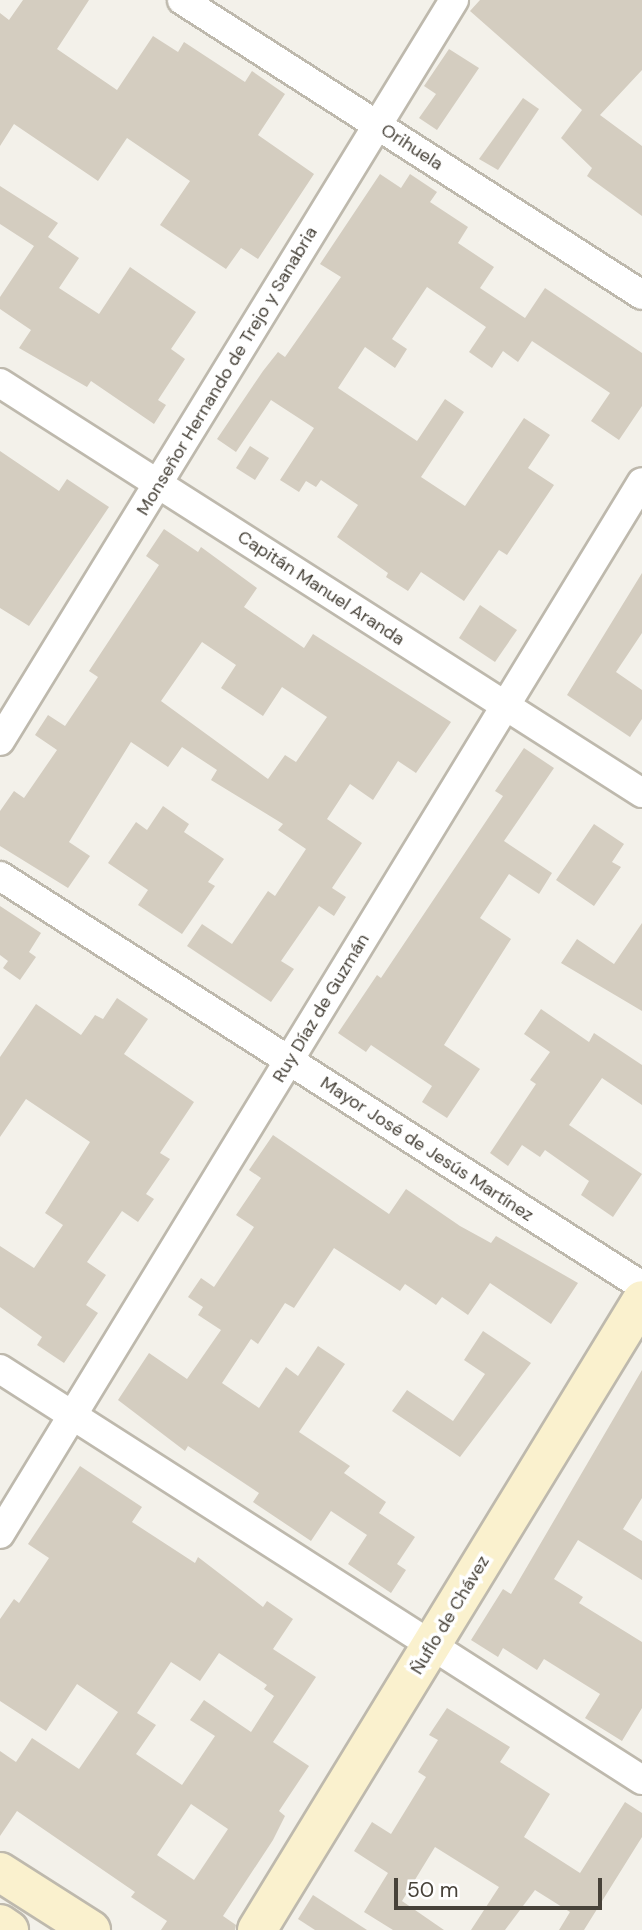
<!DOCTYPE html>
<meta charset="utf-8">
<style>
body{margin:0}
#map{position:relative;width:642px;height:1930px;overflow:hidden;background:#f3f1ea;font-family:"DM Sans",sans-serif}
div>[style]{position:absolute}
.building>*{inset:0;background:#d4cdc0}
.roads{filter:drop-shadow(2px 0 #beb9ad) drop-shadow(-2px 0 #beb9ad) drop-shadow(0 2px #beb9ad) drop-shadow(0 -2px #beb9ad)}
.street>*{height:28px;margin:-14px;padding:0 14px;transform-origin:14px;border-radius:14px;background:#fff}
.secondary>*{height:38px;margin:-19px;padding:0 19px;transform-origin:19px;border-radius:19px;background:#faf1ce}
span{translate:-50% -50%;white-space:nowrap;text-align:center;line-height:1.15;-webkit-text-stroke:7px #fff;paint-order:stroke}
.street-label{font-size:18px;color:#474239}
.scale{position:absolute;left:394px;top:1878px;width:208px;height:32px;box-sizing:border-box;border:4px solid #474239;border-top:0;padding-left:9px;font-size:21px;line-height:24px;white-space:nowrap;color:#474239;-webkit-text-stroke:5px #fff;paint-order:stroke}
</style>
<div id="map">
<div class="building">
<i style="clip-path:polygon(23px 0,89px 0,57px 49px,117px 90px,153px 36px,178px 52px,184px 42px,245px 82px,252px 71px,285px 94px,258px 135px,314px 174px,258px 259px,241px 248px,226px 269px,160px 225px,190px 181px,127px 138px,98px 181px,14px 124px,0 146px,0 13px,9px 20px)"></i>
<i style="clip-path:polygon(480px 0,642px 0,642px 70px,600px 115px,642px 146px,642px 216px,587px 176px,592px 168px,561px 138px,582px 110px,470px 11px)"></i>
<i style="clip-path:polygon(449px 49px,479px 68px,437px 130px,419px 118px,436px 94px,424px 86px)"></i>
<i style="clip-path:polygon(523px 98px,539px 109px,498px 170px,479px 159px)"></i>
<i style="clip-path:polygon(380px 174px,401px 188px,410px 174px,437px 192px,430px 202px,468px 227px,458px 243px,494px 267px,480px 288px,525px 318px,545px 288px,642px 353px,642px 406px,619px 440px,591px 421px,610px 393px,532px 341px,518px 362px,503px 351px,492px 368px,469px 352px,486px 327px,427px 287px,392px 339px,407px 349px,395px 368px,365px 347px,338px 388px,417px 441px,445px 399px,464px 412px,421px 477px,465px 506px,524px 418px,550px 435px,528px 468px,554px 485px,507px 555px,499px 550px,464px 601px,421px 572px,408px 591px,386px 577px,388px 573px,337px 537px,358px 505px,321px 480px,316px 487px,306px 481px,299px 492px,280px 480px,314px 428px,271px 400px,236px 452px,217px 439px,263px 371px,278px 352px,285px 357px,341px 277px,320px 264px)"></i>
<i style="clip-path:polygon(0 186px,58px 223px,48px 237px,79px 258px,59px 288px,99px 314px,130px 267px,196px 312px,171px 349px,185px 359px,158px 400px,166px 405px,154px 424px,91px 381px,87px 387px,19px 348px,31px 330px,0 309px,0 297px,34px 246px,0 224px)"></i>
<i style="clip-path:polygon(250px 446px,269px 458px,255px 480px,236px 468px)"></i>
<i style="clip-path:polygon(0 451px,59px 491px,67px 479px,109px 507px,29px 626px,0 608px)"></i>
<i style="clip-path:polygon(evenodd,164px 529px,198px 552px,201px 547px,257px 588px,244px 607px,304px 648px,313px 634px,451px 722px,416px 773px,398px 761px,373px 800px,350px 784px,327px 819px,362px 843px,332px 888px,346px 897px,334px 916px,319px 906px,281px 961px,294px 969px,271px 1002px,187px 946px,202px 924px,232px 944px,268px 891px,275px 896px,306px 849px,278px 830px,283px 824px,211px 780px,217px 770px,182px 747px,168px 767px,131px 742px,69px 842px,90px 856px,68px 888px,0 846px,0 811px,14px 791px,24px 798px,57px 750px,35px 735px,48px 715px,65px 726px,98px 677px,89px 671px,159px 565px,146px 556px,164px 529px,202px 642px,236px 665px,221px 688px,263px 716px,282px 687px,327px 717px,296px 762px,285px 755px,268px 779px,161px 701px,202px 642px)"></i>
<i style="clip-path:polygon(642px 573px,642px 633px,616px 672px,642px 690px,642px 719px,630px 737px,567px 695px)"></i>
<i style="clip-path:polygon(480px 605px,517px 630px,495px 662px,459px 638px)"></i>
<i style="clip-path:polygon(524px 748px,554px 768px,504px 841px,552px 873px,539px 894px,509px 874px,480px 918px,511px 939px,444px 1045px,480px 1069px,447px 1118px,422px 1102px,432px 1086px,371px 1045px,366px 1052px,338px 1033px,377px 975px,381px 978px,503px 796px,495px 791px)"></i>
<i style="clip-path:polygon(163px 806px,189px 824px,184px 832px,224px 859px,208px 882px,215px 886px,182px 934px,138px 905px,148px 890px,108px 863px,136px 822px,147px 830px)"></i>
<i style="clip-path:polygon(594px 824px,624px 844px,612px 862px,621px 867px,594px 906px,556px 880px)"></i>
<i style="clip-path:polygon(0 906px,41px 933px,29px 952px,36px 957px,20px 980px,3px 968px,8px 961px,0 955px)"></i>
<i style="clip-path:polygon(642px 923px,642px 1011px,561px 963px,577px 939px,614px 964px)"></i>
<i style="clip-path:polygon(117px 998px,148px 1019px,124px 1054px,194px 1102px,160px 1153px,170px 1159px,146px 1194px,154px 1199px,138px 1222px,122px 1211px,87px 1262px,106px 1275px,86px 1305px,98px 1313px,64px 1363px,37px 1345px,42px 1337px,0 1307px,0 1246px,34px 1268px,63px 1225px,45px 1213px,90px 1142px,26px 1099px,0 1137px,0 1057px,36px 1004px,81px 1035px,95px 1015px,103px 1019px)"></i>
<i style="clip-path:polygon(541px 1009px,589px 1042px,594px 1033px,642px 1065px,642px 1105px,602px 1078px,569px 1125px,642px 1174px,613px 1217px,581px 1195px,589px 1181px,545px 1150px,540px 1157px,522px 1145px,508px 1166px,490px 1153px,536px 1084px,530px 1080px,550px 1052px,524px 1034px)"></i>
<i style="clip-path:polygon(273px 1135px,389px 1214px,406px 1189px,460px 1226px,491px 1243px,496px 1236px,578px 1283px,551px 1324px,490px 1283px,468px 1315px,442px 1297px,436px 1305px,405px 1284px,400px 1291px,334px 1248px,294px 1308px,285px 1303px,258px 1344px,251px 1339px,222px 1383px,259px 1408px,286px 1367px,298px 1376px,318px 1346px,345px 1364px,299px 1432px,350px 1466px,344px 1473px,386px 1502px,379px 1513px,415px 1537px,397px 1564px,406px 1570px,391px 1593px,348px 1564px,367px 1535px,331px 1511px,311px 1541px,253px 1502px,259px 1493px,188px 1446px,185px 1451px,118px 1400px,149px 1353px,187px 1379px,221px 1330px,198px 1315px,203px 1307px,188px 1297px,201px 1278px,214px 1287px,254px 1227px,236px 1215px,261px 1178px,249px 1170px)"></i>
<i style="clip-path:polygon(483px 1331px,531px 1363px,460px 1457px,392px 1411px,407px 1390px,453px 1421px,485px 1374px,464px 1360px)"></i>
<i style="clip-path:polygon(642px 1370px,642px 1498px,623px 1529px,642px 1541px,642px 1580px,578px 1540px,554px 1579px,583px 1597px,579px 1603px,642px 1642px,642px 1708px,622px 1741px,585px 1718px,600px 1694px,544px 1659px,537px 1670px,503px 1648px,498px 1657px,471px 1640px,503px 1589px,511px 1594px)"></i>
<i style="clip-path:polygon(evenodd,80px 1466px,142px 1507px,132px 1522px,195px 1563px,198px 1557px,263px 1607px,267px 1601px,293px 1619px,273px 1649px,316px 1677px,273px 1742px,309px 1766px,279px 1811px,285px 1816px,273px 1840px,223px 1916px,236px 1925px,235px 1930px,161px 1930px,167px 1921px,131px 1897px,135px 1892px,17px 1811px,0 1836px,0 1751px,16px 1762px,32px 1738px,79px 1769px,118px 1712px,77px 1684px,46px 1731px,0 1701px,0 1619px,14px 1599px,19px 1603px,49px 1558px,28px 1544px,80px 1466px,219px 1653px,267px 1685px,264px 1689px,274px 1696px,251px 1732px,204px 1700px,190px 1720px,215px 1736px,182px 1785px,136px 1754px,156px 1725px,137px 1713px,171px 1662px,200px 1681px,219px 1653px,80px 1466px,191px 1804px,228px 1829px,194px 1880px,157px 1855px,191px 1804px)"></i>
<i style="clip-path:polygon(447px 1708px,510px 1747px,500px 1762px,550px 1794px,524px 1837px,580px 1873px,625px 1802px,642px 1813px,642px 1837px,584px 1930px,559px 1930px,570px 1912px,535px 1890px,505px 1930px,471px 1930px,499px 1887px,435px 1847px,402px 1901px,444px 1930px,393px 1930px,364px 1912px,388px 1873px,354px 1851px,372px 1822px,391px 1834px,426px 1777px,418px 1772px,438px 1740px,429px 1735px)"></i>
<i style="clip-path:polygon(313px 1895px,367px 1930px,315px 1930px,298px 1919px)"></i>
</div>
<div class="roads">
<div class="street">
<i style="left:182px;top:0;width:546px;rotate:32.67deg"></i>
<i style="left:0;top:383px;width:762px;rotate:32.56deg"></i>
<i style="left:0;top:741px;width:869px;rotate:-58.5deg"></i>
<i style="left:0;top:876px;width:762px;rotate:32.56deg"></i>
<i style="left:0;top:1369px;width:762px;rotate:32.63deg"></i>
<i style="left:0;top:1534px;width:1232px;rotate:-58.61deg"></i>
</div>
<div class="secondary">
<i style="left:0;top:1872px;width:108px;rotate:32.5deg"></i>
<i style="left:0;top:1924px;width:11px;rotate:34deg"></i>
<i style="left:257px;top:1930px;width:738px;rotate:-58.57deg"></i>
</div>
</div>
<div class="street-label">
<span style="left:412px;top:147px;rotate:33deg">Orihuela</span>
<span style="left:227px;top:371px;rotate:-59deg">Monseñor Hernando de Trejo y Sanabria</span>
<span style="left:321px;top:588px;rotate:33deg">Capitán Manuel Aranda</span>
<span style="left:321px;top:1008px;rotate:-59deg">Ruy Díaz de Guzmán</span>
<span style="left:427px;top:1149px;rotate:33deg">Mayor José de Jesús Martínez</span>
<span style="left:450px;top:1615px;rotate:-59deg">Ñuflo de Chávez</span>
</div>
<div class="scale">50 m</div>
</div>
